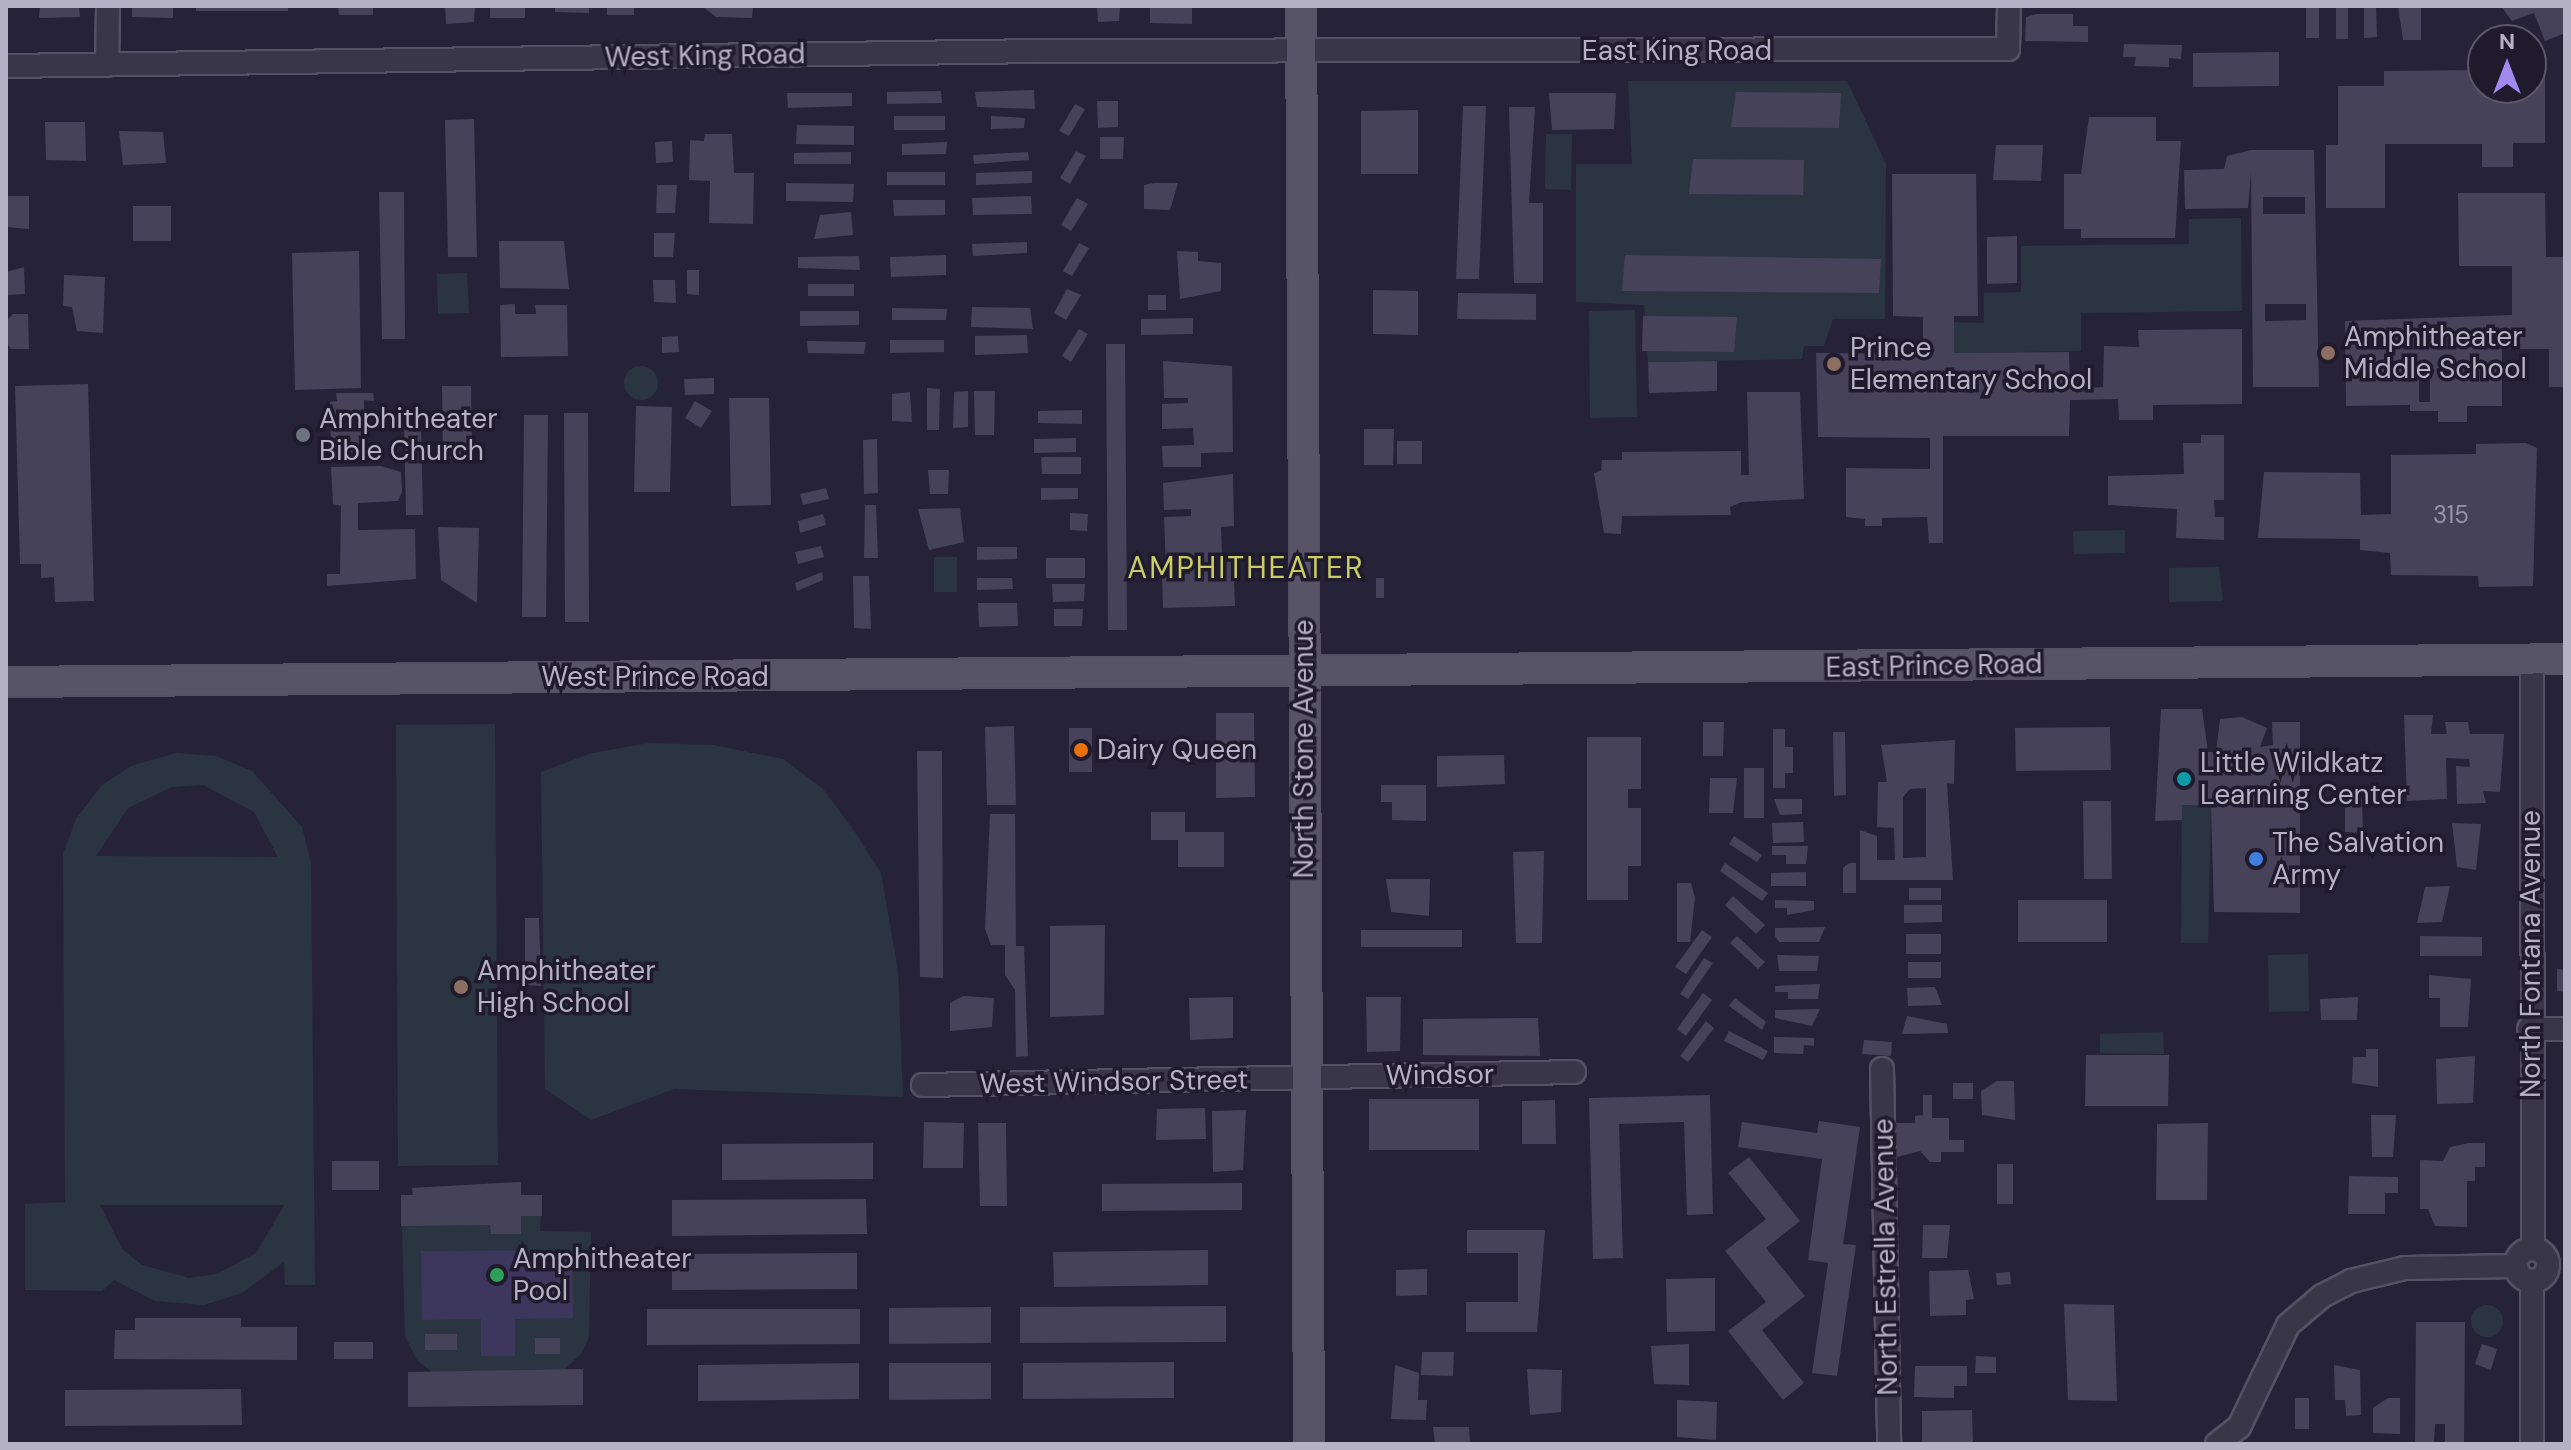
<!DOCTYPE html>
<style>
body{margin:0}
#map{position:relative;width:2571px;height:1450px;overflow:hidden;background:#262338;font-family:"DM Sans",sans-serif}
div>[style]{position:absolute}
.green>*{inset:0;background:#2b3541}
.round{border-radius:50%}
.water>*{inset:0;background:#3e375d}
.building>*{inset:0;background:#464259}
.roads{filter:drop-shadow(2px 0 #555163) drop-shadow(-2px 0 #555163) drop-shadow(0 2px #555163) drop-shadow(0 -2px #555163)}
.minor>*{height:22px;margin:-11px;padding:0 11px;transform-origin:11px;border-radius:11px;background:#393648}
.minor>.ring{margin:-11px;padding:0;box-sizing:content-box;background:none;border:22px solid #393648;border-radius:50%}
.major>*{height:28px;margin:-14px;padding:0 14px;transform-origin:14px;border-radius:14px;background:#585468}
.dots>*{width:22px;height:22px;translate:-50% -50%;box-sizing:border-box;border:4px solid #1f1b2d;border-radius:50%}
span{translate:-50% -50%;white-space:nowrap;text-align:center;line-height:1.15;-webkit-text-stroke:7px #1f1b2d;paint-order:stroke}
.number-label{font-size:24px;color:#9995a9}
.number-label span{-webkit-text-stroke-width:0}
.street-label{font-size:28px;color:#b5b1c4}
.poi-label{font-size:28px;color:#b5b1c4}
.left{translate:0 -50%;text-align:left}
.neighbourhood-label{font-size:30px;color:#c8cc64;letter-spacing:2px}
.frame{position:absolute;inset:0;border:8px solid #b5b1c4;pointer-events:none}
.north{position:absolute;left:2467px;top:24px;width:80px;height:80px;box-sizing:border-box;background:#1f1b2d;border:2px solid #5b5769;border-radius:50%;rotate:0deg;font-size:22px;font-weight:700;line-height:32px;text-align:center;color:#b5b1c4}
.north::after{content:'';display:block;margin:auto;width:28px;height:36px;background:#a08af0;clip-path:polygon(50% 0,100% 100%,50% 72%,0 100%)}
</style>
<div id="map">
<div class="green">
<i style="clip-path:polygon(1628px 81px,1847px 81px,1886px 164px,1885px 319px,1833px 319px,1824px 346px,1804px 346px,1802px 359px,1648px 362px,1644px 305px,1576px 302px,1576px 164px,1632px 164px)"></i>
<i style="clip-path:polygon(1546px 134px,1572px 134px,1571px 190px,1545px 189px)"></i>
<i style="clip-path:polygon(2241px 218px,2242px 311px,2081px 313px,2081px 351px,1954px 353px,1954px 322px,1984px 323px,1984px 293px,2021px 292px,2021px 246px,2189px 244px,2189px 219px)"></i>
<i style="clip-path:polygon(467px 273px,469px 313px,438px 314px,437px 274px)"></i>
<i style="clip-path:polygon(1635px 310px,1637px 417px,1590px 418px,1589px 311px)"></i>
<i class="round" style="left:624px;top:366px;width:34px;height:34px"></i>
<i style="clip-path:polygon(2125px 530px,2125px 553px,2074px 554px,2073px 531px)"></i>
<i style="clip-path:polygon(934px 557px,957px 557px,957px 592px,934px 592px)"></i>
<i style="clip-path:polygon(2219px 567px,2223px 601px,2169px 602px,2169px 568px)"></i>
<i style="clip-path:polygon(495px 724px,498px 1165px,398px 1166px,396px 725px)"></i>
<i style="clip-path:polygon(649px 743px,713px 745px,783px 759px,823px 789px,855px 832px,881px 873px,898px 971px,903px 1097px,674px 1089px,591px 1120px,545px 1089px,541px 772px,592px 753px)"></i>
<i style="clip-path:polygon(evenodd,176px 753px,216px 756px,252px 771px,302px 827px,311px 863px,315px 1285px,285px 1285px,284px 1262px,242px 1293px,204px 1305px,155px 1301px,114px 1280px,102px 1291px,25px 1290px,25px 1204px,65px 1202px,63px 854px,76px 819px,102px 785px,131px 766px,176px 753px,203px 785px,254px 812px,278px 857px,96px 856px,128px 808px,172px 787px,203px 785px,176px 753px,100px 1205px,284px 1205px,284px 1206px,256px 1253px,217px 1274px,189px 1278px,142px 1265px,122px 1249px,100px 1205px)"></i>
<i style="clip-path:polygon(2182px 805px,2211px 805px,2208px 943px,2181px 943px)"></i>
<i style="clip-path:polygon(2308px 954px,2309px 1011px,2269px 1012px,2268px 955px)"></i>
<i style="clip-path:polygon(2163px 1032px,2164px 1054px,2100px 1053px,2100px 1034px)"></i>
<i style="clip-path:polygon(521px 1182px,521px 1195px,542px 1195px,540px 1231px,591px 1232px,589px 1337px,581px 1354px,559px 1374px,438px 1377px,417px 1360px,405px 1336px,401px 1195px,412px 1195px,412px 1188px)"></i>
<i class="round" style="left:2471px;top:1305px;width:32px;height:32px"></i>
</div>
<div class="water">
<i style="clip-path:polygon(572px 1250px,573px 1318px,515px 1319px,515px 1356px,481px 1356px,481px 1319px,422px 1320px,421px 1251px)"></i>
</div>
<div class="building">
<i style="clip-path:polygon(40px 6px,79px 6px,80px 17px,39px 18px)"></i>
<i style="clip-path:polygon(132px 6px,173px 6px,173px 18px,132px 17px)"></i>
<i style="clip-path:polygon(196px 6px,288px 6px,288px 11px,196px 11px)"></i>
<i style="clip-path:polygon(338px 6px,373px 6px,373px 15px,339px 15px)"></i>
<i style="clip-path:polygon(445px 6px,475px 6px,474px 22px,446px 24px)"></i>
<i style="clip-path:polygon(490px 6px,525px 6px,525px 18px,490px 18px)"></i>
<i style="clip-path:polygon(555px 6px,589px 6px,589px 13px,555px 12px)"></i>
<i style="clip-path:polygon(607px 6px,634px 6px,634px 15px,607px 15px)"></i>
<i style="clip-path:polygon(702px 6px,753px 6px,752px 18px,716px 17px)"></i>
<i style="clip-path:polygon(1097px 6px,1120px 6px,1119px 21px,1098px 22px)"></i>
<i style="clip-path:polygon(1150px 6px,1192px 6px,1192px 24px,1150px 23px)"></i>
<i style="clip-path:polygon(2306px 6px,2319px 6px,2319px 38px,2306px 38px)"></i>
<i style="clip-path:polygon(2336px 6px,2348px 6px,2348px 39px,2336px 39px)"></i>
<i style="clip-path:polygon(2364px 6px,2376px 6px,2377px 37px,2364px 38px)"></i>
<i style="clip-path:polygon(2398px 6px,2421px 6px,2421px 40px,2403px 40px)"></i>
<i style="clip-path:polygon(2501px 6px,2565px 6px,2565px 33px,2545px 41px,2534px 13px,2512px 21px)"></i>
<i style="clip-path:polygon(2037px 14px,2073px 14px,2073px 26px,2088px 26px,2088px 42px,2025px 41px,2026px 17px)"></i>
<i style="clip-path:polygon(2124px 44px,2182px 45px,2181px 59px,2169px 58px,2169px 67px,2134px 66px,2136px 57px,2123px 57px)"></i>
<i style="clip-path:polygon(2279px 52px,2279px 86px,2193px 87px,2193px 53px)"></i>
<i style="clip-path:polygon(2483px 70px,2483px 88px,2531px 88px,2531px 70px,2545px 70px,2545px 143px,2513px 143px,2513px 167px,2482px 167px,2482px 144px,2385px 144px,2385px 208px,2326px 208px,2326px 145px,2338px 145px,2338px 86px,2384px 86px,2384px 71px)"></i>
<i style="clip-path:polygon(1034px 90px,1035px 109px,977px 107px,975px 92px)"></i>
<i style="clip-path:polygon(941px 91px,942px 103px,887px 104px,887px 92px)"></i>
<i style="clip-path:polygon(1736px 92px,1841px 93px,1839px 128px,1731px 127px)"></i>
<i style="clip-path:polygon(787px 93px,852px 93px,852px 106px,788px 108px)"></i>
<i style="clip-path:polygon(1549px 93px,1616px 93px,1614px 129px,1552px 130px)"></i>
<i style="clip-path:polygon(1097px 101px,1118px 101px,1118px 127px,1098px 128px)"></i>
<i style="clip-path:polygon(1075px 104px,1085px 109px,1069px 136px,1059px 131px)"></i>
<i style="clip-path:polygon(1463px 106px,1486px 106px,1479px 279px,1456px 279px)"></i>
<i style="clip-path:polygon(1509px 107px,1535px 107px,1529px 203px,1543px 203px,1543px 283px,1514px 283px)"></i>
<i style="clip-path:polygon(1418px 110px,1418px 174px,1361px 174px,1361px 111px)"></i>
<i style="clip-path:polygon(894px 116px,945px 116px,945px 130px,894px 130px)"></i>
<i style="clip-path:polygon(991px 116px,1025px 118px,1024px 128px,991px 129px)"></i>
<i style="clip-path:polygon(2089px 117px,2156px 117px,2156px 141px,2181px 141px,2175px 238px,2081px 238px,2081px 229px,2064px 229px,2064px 174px,2081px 174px)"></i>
<i style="clip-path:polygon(474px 119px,477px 257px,448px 257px,445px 120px)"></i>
<i style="clip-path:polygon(45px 122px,85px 122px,86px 161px,46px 160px)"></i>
<i style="clip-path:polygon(797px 125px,854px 126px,854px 145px,796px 144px)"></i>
<i style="clip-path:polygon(119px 131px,163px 132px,166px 163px,123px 165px)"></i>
<i style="clip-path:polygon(705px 134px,732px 134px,734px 173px,754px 173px,753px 224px,709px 223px,710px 181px,689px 180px,690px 140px,704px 141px)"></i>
<i style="clip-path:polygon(1100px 137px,1124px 137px,1123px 159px,1100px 159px)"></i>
<i style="clip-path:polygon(672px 141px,673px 162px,656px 163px,655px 142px)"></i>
<i style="clip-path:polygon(947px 142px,946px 154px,902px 155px,902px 144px)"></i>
<i style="clip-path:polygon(1996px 145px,2043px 145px,2041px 181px,1993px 180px)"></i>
<i style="clip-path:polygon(evenodd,2251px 150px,2314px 150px,2319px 387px,2253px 387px,2251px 173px,2248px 208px,2185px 209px,2184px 170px,2224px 169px,2227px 156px,2251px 150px,2263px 197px,2305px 197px,2305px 214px,2263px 214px,2263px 197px,2251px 150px,2265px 304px,2306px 304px,2306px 320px,2265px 321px,2265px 304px)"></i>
<i style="clip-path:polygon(1076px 151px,1086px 156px,1070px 184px,1060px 178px)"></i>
<i style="clip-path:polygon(851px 152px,851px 164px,794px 164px,794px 153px)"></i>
<i style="clip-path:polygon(1028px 152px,1029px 160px,974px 164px,973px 155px)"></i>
<i style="clip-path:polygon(1693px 159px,1804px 160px,1803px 195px,1689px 194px)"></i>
<i style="clip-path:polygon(1032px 171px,1032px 183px,976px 185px,976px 173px)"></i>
<i style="clip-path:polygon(887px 172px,945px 172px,945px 185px,887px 185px)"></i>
<i style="clip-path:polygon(1892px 174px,1976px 174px,1978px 316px,1954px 316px,1954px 353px,2069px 352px,2070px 389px,2103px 387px,2104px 346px,2139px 347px,2138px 330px,2242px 329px,2242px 404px,2153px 405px,2153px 420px,2119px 420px,2118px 399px,2070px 400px,2069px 436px,1943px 436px,1943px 543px,1929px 543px,1927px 517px,1882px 518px,1882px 526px,1865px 526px,1865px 519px,1846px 517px,1846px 468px,1930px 469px,1930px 438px,1818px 437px,1816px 353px,1923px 354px,1923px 317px,1893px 316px)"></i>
<i style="clip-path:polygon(786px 183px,854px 184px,853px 202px,786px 201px)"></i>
<i style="clip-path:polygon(1154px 183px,1178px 183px,1170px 210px,1144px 209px,1144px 185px)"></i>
<i style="clip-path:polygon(657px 185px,677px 185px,675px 213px,656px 213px)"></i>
<i style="clip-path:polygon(379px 192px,404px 192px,405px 339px,382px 339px)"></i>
<i style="clip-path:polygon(evenodd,2458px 193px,2545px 193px,2546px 257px,2565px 257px,2565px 387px,2549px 387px,2549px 349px,2502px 349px,2502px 406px,2467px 406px,2467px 422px,2438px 422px,2438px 411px,2410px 411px,2410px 405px,2346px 406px,2345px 321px,2512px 315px,2512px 266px,2459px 266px,2458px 193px,2418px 324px,2430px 324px,2430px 346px,2418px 346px,2418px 324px,2458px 193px,2419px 380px,2430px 380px,2430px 402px,2419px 402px,2419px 380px)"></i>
<i style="clip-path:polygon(6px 196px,29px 196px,29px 229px,6px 227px)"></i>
<i style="clip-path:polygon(1031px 196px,1032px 214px,973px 215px,972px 198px)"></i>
<i style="clip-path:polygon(1077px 198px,1088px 204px,1071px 231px,1061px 225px)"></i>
<i style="clip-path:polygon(893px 200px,945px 200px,945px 215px,894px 216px)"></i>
<i style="clip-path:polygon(133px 206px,171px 206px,171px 241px,133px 241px)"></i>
<i style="clip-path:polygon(851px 212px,853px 235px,814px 239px,820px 215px)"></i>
<i style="clip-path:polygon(654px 233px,675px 233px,673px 257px,654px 257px)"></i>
<i style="clip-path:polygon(2017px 236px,2017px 283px,1987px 284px,1987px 237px)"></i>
<i style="clip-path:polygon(499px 241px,564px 241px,569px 289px,500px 288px)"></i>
<i style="clip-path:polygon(1027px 242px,1027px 253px,973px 256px,972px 244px)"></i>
<i style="clip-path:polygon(1079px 243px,1089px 248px,1072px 276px,1063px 271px)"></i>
<i style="clip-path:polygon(359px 251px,361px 388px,295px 390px,292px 253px)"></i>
<i style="clip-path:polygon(1177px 251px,1198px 252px,1198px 261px,1221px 263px,1221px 291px,1180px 299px)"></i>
<i style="clip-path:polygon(946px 255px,946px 275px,891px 277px,890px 257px)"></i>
<i style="clip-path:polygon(1625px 255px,1881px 259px,1879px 293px,1622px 291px)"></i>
<i style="clip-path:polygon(859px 256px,860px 270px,798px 268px,798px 257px)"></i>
<i style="clip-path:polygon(24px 267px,25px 294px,6px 295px,6px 272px)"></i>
<i style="clip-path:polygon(687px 270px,699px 270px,699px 295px,687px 294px)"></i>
<i style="clip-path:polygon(64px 275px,105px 277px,103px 333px,77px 331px,72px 307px,63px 306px)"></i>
<i style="clip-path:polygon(653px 280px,675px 280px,676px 303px,654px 302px)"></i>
<i style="clip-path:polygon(808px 284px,854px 284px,854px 296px,808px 296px)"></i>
<i style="clip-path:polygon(1067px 289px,1081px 295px,1066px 320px,1054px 313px)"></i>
<i style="clip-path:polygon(1373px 290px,1418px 291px,1418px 335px,1373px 334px)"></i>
<i style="clip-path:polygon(1458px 293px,1536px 294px,1536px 320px,1457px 319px)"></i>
<i style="clip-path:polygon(1148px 295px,1166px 295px,1166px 310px,1148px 310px)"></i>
<i style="clip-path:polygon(515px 304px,515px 314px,536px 314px,535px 305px,567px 305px,568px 356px,501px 357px,500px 305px)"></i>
<i style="clip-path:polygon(972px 307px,1030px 308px,1033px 329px,971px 327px)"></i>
<i style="clip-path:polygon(892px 308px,947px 309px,946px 320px,892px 320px)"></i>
<i style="clip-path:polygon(800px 311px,859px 311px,859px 325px,800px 326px)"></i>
<i style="clip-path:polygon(13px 314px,28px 314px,29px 349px,11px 349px,6px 342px,6px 321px)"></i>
<i style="clip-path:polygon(1643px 316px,1737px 317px,1734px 352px,1642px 351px)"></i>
<i style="clip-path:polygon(1193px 318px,1193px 334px,1141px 335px,1141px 319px)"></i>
<i style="clip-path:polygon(1079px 329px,1088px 334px,1071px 362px,1062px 356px)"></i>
<i style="clip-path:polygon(1027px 335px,1028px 353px,975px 355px,975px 336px)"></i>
<i style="clip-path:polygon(678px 336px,679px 352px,662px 353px,662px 337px)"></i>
<i style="clip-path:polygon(890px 340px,944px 340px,944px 352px,890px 353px)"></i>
<i style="clip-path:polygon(807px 341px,866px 342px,864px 354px,808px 353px)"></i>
<i style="clip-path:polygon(1106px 344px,1125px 344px,1127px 630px,1108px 630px)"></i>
<i style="clip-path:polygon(1163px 361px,1232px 366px,1233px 452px,1201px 453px,1201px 467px,1163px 467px,1162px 446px,1194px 445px,1193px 428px,1162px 429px,1162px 404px,1188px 403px,1188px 398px,1164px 398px)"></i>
<i style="clip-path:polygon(1717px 361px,1717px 391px,1649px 393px,1648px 362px)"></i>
<i style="clip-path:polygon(714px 378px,714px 394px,685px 395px,684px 379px)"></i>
<i style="clip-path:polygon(88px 384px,94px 601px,55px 602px,54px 577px,41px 578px,41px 564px,20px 564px,15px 386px)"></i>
<i style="clip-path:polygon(442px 386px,471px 386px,472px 458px,443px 459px)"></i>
<i style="clip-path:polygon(927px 388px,940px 389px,939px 430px,927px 430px)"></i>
<i style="clip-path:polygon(968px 391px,968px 427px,953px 428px,954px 392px)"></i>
<i style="clip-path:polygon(974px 391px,995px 391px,994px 435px,975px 435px)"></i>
<i style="clip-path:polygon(910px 392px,912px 422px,892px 421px,892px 394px)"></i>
<i style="clip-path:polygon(1747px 392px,1800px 392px,1804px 499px,1742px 502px,1730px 507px,1731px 515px,1622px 516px,1621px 534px,1604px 533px,1594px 473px,1601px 471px,1602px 460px,1622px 460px,1622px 452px,1741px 451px,1741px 475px,1749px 475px)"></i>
<i style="clip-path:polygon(336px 393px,373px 393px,374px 401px,364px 400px,365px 452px,331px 453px,330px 402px,337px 401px)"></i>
<i style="clip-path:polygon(729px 398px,769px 398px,771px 505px,731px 506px)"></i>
<i style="clip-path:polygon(695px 401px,712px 411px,701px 428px,685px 418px)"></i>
<i style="clip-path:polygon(636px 406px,672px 407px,670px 492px,634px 492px)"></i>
<i style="clip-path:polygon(1082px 410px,1082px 424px,1038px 423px,1038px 411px)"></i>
<i style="clip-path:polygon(564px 413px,588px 413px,589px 622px,565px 622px)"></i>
<i style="clip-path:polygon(524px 415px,548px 415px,546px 617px,522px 617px)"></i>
<i style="clip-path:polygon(404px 424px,421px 424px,423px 515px,406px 515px)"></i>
<i style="clip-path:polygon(1364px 429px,1394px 429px,1393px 465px,1364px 465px)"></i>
<i style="clip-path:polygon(2201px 435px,2224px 435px,2224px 500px,2214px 500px,2215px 517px,2224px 517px,2224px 540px,2176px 538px,2177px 509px,2108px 505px,2108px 476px,2184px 474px,2183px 443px,2201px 443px)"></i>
<i style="clip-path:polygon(1076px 438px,1076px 452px,1034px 453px,1034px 439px)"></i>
<i style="clip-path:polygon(877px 439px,878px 493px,864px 494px,863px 440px)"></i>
<i style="clip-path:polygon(1397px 441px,1422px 441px,1422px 464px,1397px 464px)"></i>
<i style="clip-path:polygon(2526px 443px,2537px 448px,2533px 586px,2479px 587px,2478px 576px,2391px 575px,2390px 553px,2360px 550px,2360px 539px,2258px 538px,2264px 472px,2360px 473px,2361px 515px,2391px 514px,2391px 455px,2476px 454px,2476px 444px)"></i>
<i style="clip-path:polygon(1041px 457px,1081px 457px,1081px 474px,1042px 474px)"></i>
<i style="clip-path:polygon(381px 466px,401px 472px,402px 492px,398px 501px,358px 503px,358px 530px,415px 529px,416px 579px,327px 586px,327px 574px,340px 574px,341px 506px,333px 504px,331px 467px)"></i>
<i style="clip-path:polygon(928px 470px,949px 470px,948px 494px,930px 494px)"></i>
<i style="clip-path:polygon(1233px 474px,1234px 526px,1221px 527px,1222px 554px,1233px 554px,1235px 606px,1163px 608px,1162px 575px,1190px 574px,1190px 569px,1166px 569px,1164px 517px,1191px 516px,1191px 509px,1164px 510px,1163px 483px)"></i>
<i style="clip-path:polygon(826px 488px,829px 499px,803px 505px,800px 494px)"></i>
<i style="clip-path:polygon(1041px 488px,1078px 488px,1078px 499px,1041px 500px)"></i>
<i style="clip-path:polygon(865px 505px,876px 505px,878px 558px,864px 558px)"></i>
<i style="clip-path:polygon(960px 508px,964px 542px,929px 550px,918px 509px)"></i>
<i style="clip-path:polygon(1070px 513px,1088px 514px,1087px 531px,1070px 530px)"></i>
<i style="clip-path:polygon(823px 514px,826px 525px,800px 533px,798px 521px)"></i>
<i style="clip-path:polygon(438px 527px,479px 528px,477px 603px,441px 580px)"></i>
<i style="clip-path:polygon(821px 546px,824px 557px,798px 564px,795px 552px)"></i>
<i style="clip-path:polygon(977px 547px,1017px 547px,1017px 559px,977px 560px)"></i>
<i style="clip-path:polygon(1046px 558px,1085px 558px,1085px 578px,1046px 578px)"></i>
<i style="clip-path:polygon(822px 572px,823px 580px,797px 591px,795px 583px)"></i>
<i style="clip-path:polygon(853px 576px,869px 576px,871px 629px,854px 628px)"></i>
<i style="clip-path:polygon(977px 578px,1012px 578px,1013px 589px,977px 590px)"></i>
<i style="clip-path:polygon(1376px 578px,1384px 578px,1384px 598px,1376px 598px)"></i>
<i style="clip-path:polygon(1052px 584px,1085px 584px,1084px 601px,1053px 602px)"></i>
<i style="clip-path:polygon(978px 603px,1017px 603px,1018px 626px,979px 627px)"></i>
<i style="clip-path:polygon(1054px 609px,1083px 609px,1082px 626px,1054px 626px)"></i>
<i style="clip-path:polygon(2161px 709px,2202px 709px,2208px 752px,2216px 752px,2220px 719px,2242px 717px,2267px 728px,2260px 747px,2273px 745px,2272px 722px,2300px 722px,2300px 913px,2214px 912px,2211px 805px,2182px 805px,2182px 820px,2155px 821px)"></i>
<i style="clip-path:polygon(1216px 713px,1254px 713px,1255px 797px,1216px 798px)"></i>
<i style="clip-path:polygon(2404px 715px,2433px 715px,2431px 734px,2447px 734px,2445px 722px,2468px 722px,2470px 734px,2504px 734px,2500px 792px,2483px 791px,2486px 803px,2457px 804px,2456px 766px,2470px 767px,2469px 759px,2446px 758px,2447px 799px,2407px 801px)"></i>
<i style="clip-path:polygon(1703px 722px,1724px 722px,1723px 756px,1703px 756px)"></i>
<i style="clip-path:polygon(1014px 726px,1016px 805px,987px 805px,985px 727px)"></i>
<i style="clip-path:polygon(2110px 727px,2111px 770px,2016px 771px,2015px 728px)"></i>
<i style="clip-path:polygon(1069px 728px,1092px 728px,1092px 772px,1069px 772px)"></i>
<i style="clip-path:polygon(1773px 729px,1785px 729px,1785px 747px,1793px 747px,1793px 773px,1785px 773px,1785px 788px,1773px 788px)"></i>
<i style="clip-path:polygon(1833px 732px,1845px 732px,1846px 795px,1834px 796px)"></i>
<i style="clip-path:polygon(1587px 737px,1641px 737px,1641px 789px,1628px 789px,1628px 808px,1641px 808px,1641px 866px,1628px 866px,1628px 900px,1587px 900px)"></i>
<i style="clip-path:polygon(evenodd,1955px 740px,1954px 784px,1947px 783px,1953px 880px,1860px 880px,1860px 830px,1877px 836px,1877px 860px,1895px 860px,1894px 828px,1877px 827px,1878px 782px,1887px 782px,1881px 745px,1955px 740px,1926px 788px,1926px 857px,1903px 858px,1903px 797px,1910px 789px,1926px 788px)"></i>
<i style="clip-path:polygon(917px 751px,942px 751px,943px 978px,920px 977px)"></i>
<i style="clip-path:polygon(1504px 755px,1505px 784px,1437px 787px,1437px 756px)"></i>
<i style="clip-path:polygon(1744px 768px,1764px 768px,1764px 818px,1744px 818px)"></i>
<i style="clip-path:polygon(1710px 778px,1737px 778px,1733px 813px,1709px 813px)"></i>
<i style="clip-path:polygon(1381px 785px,1426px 785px,1426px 821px,1392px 820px,1392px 802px,1381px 802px)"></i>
<i style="clip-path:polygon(2345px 798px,2362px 798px,2363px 833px,2345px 832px)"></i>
<i style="clip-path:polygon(1774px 799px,1802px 799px,1802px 814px,1780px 815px)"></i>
<i style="clip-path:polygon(2083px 801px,2111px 801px,2112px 879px,2084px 879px)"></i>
<i style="clip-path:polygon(1151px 812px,1185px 812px,1185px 832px,1224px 832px,1224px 867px,1178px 867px,1178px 840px,1151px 840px)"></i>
<i style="clip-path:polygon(990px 814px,1015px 814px,1016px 946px,1024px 946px,1028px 1056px,1016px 1057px,1015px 990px,1005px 975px,1005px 945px,991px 945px,985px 929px)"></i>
<i style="clip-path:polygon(1803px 822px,1804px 842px,1773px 843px,1772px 823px)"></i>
<i style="clip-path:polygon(2452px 823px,2481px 824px,2476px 870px,2457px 867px)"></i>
<i style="clip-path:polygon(1734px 836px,1762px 855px,1757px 862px,1729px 844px)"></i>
<i style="clip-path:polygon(1772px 846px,1808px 846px,1806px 864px,1786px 864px,1786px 855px,1772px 855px)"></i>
<i style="clip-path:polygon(1544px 851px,1542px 943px,1516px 943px,1513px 852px)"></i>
<i style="clip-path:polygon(1725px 863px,1768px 893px,1762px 901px,1720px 871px)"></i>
<i style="clip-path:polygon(1849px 863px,1856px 863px,1856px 893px,1843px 893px,1843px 868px)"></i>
<i style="clip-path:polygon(1806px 872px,1806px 886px,1771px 886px,1771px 873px)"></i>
<i style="clip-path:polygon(1386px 879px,1430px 879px,1429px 916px,1391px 912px)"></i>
<i style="clip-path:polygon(1677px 883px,1691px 883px,1695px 898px,1690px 942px,1677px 942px)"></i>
<i style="clip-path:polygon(2450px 886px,2442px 922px,2417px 923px,2425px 887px)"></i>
<i style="clip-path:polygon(1909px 888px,1941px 888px,1941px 900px,1909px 900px)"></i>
<i style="clip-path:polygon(1733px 896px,1765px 925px,1756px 934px,1725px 905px)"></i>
<i style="clip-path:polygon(1775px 900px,1814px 901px,1814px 910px,1787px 915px,1787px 908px,1775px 908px)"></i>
<i style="clip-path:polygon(2018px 900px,2107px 900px,2107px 942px,2018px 942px)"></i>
<i style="clip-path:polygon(1904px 905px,1942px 905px,1942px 922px,1904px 923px)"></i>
<i style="clip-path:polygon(525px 918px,539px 918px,541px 986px,525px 985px)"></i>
<i style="clip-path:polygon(1105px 925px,1104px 1015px,1050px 1017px,1050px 926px)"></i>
<i style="clip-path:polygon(1825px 927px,1819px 942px,1779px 942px,1775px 936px,1775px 928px)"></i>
<i style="clip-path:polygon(1361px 930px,1462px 930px,1462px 947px,1361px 947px)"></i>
<i style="clip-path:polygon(1702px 930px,1712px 937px,1686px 974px,1675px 967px)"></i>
<i style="clip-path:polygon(1906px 934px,1941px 934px,1941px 954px,1906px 954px)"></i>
<i style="clip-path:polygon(1737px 936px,1765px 962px,1758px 969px,1730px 943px)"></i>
<i style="clip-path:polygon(2420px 936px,2482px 937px,2482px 956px,2420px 956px)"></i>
<i style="clip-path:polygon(1777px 955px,1819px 956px,1817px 971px,1779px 971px)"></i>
<i style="clip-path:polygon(1704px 958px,1713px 963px,1688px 999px,1680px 994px)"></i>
<i style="clip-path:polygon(1908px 962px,1941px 962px,1941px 978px,1908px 978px)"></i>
<i style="clip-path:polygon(2557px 969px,2565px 970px,2565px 992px,2557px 991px)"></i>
<i style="clip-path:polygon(2429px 975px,2471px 979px,2468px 1027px,2440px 1027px,2440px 998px,2429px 998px)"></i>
<i style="clip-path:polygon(1820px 984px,1818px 999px,1788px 999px,1788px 992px,1775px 992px,1775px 986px)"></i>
<i style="clip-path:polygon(1935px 987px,1942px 1005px,1908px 1006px,1907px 988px)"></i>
<i style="clip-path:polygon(1703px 993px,1712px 1000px,1686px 1036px,1677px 1029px)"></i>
<i style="clip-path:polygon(963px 996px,994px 998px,992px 1027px,950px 1031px,950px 1003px)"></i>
<i style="clip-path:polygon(1233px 997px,1233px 1038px,1190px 1040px,1189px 998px)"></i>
<i style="clip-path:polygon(1366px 997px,1401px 997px,1400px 1051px,1367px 1052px)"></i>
<i style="clip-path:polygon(2358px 997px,2357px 1020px,2321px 1020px,2320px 999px)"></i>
<i style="clip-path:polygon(1735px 998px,1766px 1022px,1762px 1030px,1729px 1006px)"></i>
<i style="clip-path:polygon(1820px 1009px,1812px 1026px,1775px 1018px,1775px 1010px)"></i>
<i style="clip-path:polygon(1907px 1016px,1947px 1024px,1948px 1033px,1902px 1034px)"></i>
<i style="clip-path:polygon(1538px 1018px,1540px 1056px,1423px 1055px,1423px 1019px)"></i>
<i style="clip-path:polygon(1706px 1021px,1714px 1028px,1688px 1062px,1680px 1056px)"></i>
<i style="clip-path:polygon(1729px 1031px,1768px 1051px,1763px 1060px,1724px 1041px)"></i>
<i style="clip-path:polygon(1774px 1037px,1814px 1038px,1814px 1046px,1804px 1045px,1803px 1054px,1774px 1053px)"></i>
<i style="clip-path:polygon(1864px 1040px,1892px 1042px,1891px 1056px,1862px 1054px)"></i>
<i style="clip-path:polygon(2366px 1049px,2378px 1049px,2378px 1087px,2352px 1083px,2353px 1057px,2366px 1057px)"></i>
<i style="clip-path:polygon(2086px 1055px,2169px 1055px,2168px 1106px,2085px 1106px)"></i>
<i style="clip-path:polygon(2475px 1056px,2473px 1103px,2437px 1104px,2436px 1059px)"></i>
<i style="clip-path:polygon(1997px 1081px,2014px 1081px,2015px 1120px,1982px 1115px,1981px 1091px)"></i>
<i style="clip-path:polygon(1953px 1083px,1973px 1083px,1973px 1099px,1953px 1099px)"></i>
<i style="clip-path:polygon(1710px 1095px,1713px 1214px,1687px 1215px,1684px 1122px,1619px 1124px,1623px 1258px,1593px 1259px,1589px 1098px)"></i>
<i style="clip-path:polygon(1923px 1095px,1932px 1095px,1932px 1118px,1949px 1118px,1949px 1140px,1964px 1140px,1964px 1152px,1941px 1152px,1941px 1162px,1930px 1162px,1920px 1151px,1897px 1157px,1896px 1123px,1915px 1123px,1915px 1116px,1923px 1115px)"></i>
<i style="clip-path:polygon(1369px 1099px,1479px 1099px,1479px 1150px,1369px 1150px)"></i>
<i style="clip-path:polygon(1555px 1100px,1556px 1144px,1522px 1144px,1522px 1101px)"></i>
<i style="clip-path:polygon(1205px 1108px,1206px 1139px,1156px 1140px,1157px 1109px)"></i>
<i style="clip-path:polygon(1246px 1110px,1243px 1170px,1213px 1172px,1212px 1111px)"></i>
<i style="clip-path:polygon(2371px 1115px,2396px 1115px,2393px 1157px,2372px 1157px)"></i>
<i style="clip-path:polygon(1819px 1121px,1860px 1127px,1843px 1244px,1856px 1245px,1837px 1376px,1812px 1373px,1828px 1263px,1808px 1260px,1822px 1159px,1738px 1147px,1742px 1122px,1817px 1133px)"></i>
<i style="clip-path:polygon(924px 1122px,964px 1123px,963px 1168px,923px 1168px)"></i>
<i style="clip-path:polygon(978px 1123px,1006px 1123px,1007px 1206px,980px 1206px)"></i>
<i style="clip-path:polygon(2208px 1123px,2207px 1200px,2156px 1200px,2157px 1124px)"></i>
<i style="clip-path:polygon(873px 1143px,873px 1179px,722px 1180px,722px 1144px)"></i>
<i style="clip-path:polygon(2469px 1143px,2485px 1143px,2485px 1167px,2475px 1167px,2475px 1181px,2467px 1181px,2467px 1227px,2435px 1226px,2428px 1209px,2420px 1209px,2420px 1160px,2443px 1161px,2450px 1147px)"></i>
<i style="clip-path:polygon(1749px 1157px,1800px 1221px,1766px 1248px,1805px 1296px,1762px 1330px,1804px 1383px,1783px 1400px,1728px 1331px,1766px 1302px,1725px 1251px,1766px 1219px,1728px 1173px)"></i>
<i style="clip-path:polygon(332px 1161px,379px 1161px,379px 1190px,332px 1190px)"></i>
<i style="clip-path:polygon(1997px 1164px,2013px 1164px,2013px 1204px,1997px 1204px)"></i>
<i style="clip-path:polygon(2349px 1176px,2398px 1177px,2398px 1193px,2385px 1193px,2385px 1214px,2348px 1214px)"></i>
<i style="clip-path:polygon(521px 1182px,521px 1195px,542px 1195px,542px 1216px,521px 1216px,521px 1234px,491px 1234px,490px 1225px,401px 1226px,401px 1195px,413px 1195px,412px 1188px)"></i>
<i style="clip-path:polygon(1242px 1183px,1242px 1210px,1102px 1211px,1102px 1184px)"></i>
<i style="clip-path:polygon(866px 1199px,867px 1234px,672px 1236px,672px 1200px)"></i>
<i style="clip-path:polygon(1923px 1225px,1950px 1225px,1947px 1258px,1922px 1258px)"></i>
<i style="clip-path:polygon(1467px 1230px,1545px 1230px,1537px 1332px,1466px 1332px,1466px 1302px,1518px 1302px,1518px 1253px,1467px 1253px)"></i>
<i style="clip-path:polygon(1208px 1250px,1208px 1285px,1054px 1287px,1053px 1252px)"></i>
<i style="clip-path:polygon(857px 1253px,857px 1289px,672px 1290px,672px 1254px)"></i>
<i style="clip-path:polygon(1427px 1269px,1427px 1295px,1396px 1296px,1396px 1270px)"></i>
<i style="clip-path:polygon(1968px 1270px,1974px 1299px,1966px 1300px,1966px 1315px,1930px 1316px,1929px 1271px)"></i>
<i style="clip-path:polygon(2010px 1272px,2011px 1284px,1997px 1285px,1996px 1273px)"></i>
<i style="clip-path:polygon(1715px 1278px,1715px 1331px,1667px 1332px,1666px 1279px)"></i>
<i style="clip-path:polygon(2064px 1304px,2114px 1305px,2117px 1401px,2068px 1400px)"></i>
<i style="clip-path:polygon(1226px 1306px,1226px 1342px,1020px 1343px,1020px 1307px)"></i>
<i style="clip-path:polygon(991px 1307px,991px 1343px,889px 1344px,889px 1308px)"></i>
<i style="clip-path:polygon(647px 1309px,860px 1309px,860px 1344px,647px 1345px)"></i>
<i style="clip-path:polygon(135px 1318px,241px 1318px,241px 1327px,297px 1327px,297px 1360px,114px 1359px,115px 1330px,135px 1330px)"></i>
<i style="clip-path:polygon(2416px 1322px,2465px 1322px,2464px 1443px,2445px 1443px,2445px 1424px,2435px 1424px,2434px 1444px,2415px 1444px)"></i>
<i style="clip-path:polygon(425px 1334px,457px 1334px,457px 1350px,425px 1350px)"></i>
<i style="clip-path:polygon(535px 1338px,560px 1338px,560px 1354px,535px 1354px)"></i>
<i style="clip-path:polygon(334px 1342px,373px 1342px,373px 1359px,334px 1359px)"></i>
<i style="clip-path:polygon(1689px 1344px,1689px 1385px,1654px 1384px,1651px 1346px)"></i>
<i style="clip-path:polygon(2482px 1344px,2497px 1349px,2491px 1370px,2475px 1364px)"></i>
<i style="clip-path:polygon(1422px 1352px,1454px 1352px,1453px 1376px,1421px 1375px)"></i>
<i style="clip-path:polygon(1976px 1356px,1996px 1357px,1996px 1373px,1975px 1373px)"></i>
<i style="clip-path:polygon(1174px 1362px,1174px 1398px,1023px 1399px,1023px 1363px)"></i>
<i style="clip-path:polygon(859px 1363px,859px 1399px,698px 1401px,698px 1365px)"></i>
<i style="clip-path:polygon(889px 1363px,991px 1363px,991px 1399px,889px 1400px)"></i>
<i style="clip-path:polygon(1395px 1365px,1419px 1373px,1418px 1400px,1427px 1400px,1426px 1420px,1391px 1419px)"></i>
<i style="clip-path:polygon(2334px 1365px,2360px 1370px,2361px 1415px,2346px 1416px,2345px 1400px,2335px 1400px)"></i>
<i style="clip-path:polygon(1915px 1366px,1967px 1366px,1967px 1386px,1954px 1386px,1954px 1398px,1914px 1397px)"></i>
<i style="clip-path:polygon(583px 1369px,583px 1405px,408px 1407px,408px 1372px)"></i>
<i style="clip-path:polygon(1527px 1369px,1562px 1370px,1561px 1412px,1530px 1415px)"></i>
<i style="clip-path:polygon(241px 1389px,242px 1425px,65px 1426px,65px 1390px)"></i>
<i style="clip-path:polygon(2295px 1398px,2309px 1398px,2309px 1429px,2295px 1429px)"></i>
<i style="clip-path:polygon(2388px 1398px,2400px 1398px,2400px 1434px,2373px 1433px,2373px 1408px)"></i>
<i style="clip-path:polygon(1677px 1400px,1717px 1402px,1716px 1440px,1677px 1437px)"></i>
<i style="clip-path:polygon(1972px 1410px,1973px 1444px,1922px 1444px,1922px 1411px)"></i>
<i style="clip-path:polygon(1433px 1427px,1469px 1427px,1470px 1444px,1435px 1444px)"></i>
</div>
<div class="roads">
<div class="minor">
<i style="left:107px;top:65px;width:59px;rotate:-89deg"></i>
<i style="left:6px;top:66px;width:1037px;rotate:-0.83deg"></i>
<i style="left:1043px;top:51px;width:965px;rotate:-0.12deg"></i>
<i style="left:2008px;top:49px;width:43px;rotate:-88.7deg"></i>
<i style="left:2532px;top:659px;width:590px;rotate:89.9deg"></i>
<i style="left:2529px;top:1029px;width:36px"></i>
<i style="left:1882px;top:1069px;width:375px;rotate:88.9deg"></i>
<i style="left:923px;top:1085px;width:651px;rotate:-1.14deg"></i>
<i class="ring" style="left:2516px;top:1249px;width:10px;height:10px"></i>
<i style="left:2532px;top:1281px;width:163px;rotate:90deg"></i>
<i style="left:2217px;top:1444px;width:28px;rotate:-38deg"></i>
<i style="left:2239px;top:1427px;width:113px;rotate:-64.3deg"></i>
<i style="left:2288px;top:1325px;width:45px;rotate:-40.5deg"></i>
<i style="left:2322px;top:1296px;width:33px;rotate:-27deg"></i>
<i style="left:2351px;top:1281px;width:56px;rotate:-13.5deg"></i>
<i style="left:2405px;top:1268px;width:111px;rotate:-1deg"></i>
</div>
<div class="major">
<i style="left:1301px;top:6px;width:1438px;rotate:89.68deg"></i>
<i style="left:6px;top:682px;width:2559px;rotate:-0.51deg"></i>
</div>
</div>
<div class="dots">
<i style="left:2328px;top:353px;background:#8d6e63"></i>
<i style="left:1834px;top:364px;background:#8d6e63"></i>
<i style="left:303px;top:435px;background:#6b7280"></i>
<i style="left:1081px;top:750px;background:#e8710a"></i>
<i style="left:2184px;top:779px;background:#0f9aa8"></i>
<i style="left:2256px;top:859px;background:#3f7fe0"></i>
<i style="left:461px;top:987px;background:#8d6e63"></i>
<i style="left:497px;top:1275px;background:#2e9e5b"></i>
</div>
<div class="number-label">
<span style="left:2451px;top:515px">315</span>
</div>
<div class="street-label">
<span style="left:1677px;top:51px">East King Road</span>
<span style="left:705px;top:56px;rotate:-1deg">West King Road</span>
<span style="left:1934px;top:666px;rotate:-1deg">East Prince Road</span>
<span style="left:655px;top:677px">West Prince Road</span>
<span style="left:1304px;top:749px;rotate:-90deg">North Stone Avenue</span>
<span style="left:2531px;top:954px;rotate:-90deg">North Fontana Avenue</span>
<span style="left:1440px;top:1075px;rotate:-1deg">Windsor</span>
<span style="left:1114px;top:1082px;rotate:-1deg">West Windsor Street</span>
<span style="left:1886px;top:1257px;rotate:-91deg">North Estrella Avenue</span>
</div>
<div class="poi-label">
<span class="left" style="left:2344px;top:353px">Amphitheater<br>Middle School</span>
<span class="left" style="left:1850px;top:364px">Prince<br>Elementary School</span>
<span class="left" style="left:319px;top:435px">Amphitheater<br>Bible Church</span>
<span class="left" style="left:1097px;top:750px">Dairy Queen</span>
<span class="left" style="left:2200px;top:779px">Little Wildkatz<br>Learning Center</span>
<span class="left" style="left:2272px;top:859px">The Salvation<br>Army</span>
<span class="left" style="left:477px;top:987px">Amphitheater<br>High School</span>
<span class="left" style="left:513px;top:1275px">Amphitheater<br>Pool</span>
</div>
<div class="neighbourhood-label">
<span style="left:1246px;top:568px">AMPHITHEATER</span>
</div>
<div class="frame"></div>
<div class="north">N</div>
</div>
